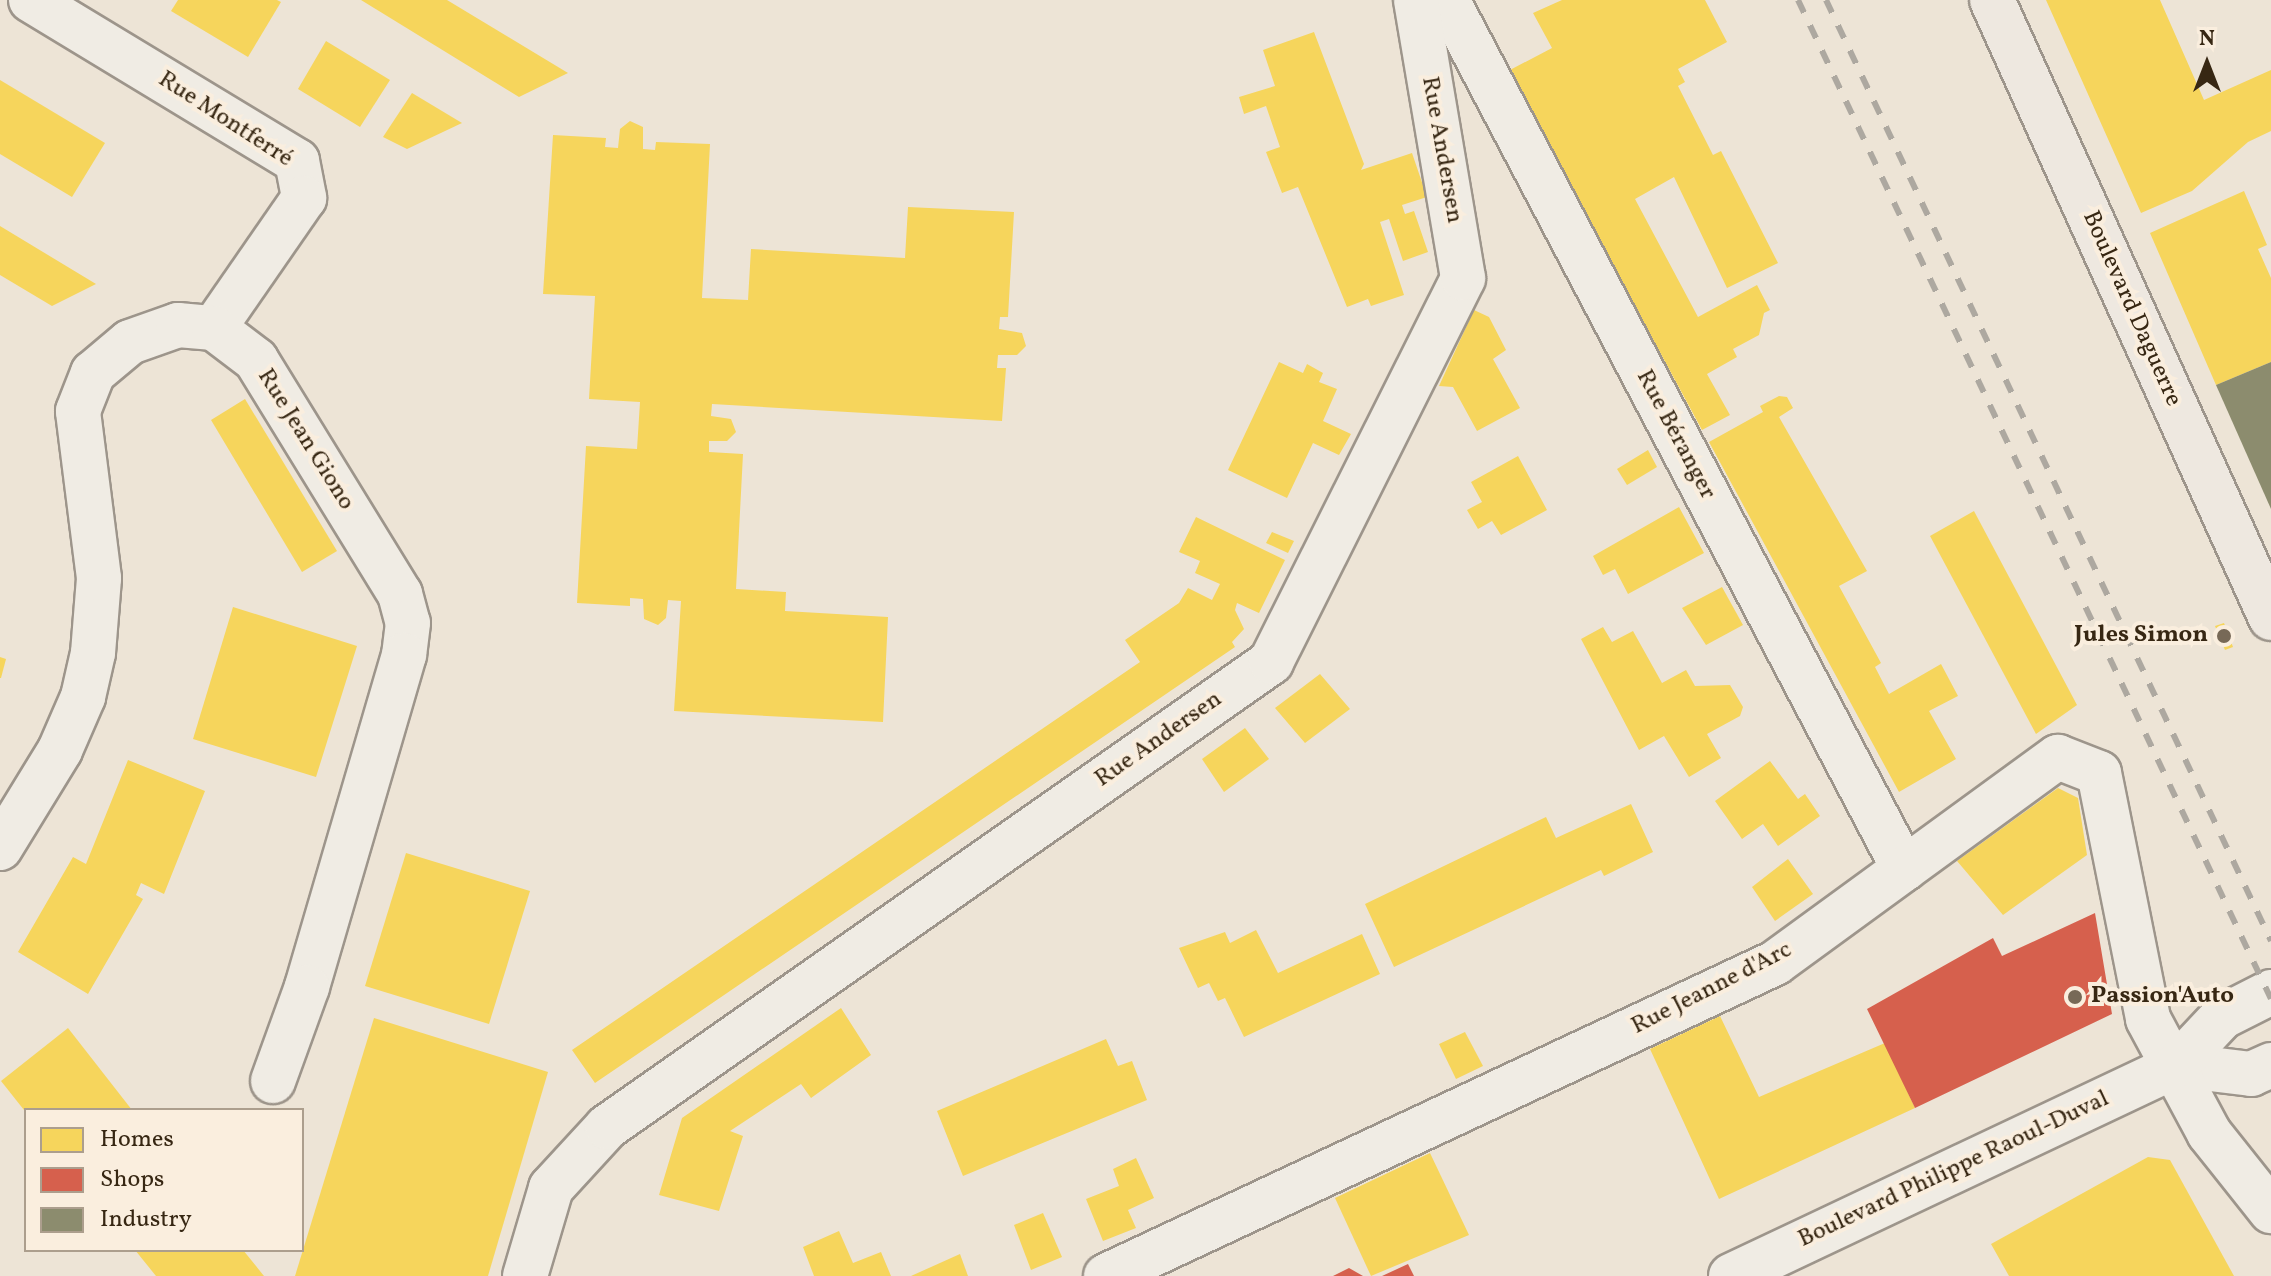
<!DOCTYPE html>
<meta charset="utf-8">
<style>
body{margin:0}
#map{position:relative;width:2271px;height:1276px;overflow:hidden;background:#ede4d6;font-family:Vollkorn,serif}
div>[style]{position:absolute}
.homes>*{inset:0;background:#f6d55c}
.shops>*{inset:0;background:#d6604d}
.industry>*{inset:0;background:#8c8c6e}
.roads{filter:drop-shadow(2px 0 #9d958b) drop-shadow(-2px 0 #9d958b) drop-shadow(0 2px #9d958b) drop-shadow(0 -2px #9d958b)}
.minor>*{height:44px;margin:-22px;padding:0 22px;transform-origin:22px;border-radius:22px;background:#f0ece4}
.major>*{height:44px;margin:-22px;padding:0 22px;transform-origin:22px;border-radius:22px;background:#eee8e0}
.rail>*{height:6px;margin-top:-3px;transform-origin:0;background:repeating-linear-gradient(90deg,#ada8a0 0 14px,transparent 0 28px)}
.dots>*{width:22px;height:22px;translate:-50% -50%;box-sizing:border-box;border:4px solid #faeede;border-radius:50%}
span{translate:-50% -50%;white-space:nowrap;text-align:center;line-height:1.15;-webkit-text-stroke:8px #faeede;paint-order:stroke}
.street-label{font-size:24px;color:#372713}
.poi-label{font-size:24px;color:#372713;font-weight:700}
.right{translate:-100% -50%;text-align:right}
.left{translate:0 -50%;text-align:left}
.legend{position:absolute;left:24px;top:1108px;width:280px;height:144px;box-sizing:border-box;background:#faeede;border:2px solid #ac9e8d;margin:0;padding:10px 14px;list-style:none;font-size:24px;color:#372713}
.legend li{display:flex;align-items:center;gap:16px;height:40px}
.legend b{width:40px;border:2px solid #ac9e8d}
.north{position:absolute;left:2167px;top:24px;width:80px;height:80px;-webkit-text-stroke:6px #faeede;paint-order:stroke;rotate:0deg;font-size:22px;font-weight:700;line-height:32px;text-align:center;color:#372713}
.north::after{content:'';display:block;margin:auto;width:28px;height:36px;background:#372713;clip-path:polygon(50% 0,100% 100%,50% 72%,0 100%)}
</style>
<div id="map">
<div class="homes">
<i style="clip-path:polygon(178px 0,277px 0,281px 2px,248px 57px,171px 11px)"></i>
<i style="clip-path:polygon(361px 0,447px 0,568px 73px,519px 97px)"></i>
<i style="clip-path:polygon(1562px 0,1705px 0,1727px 42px,1678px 69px,1685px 82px,1678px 86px,1713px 155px,1721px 151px,1778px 263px,1727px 288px,1674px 177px,1635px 199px,1698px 317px,1757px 285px,1770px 310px,1764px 313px,1759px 335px,1733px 349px,1737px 357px,1707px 374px,1730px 415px,1702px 430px,1508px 71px,1552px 48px,1533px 13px)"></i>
<i style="clip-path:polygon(2046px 0,2160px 0,2204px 100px,2271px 70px,2271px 131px,2248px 142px,2192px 191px,2141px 213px)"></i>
<i style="clip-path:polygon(1314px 32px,1364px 164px,1361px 170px,1412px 153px,1427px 197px,1402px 205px,1405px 214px,1414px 211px,1428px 252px,1403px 261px,1389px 219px,1380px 222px,1404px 295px,1371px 306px,1368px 299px,1347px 307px,1298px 187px,1282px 193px,1266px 152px,1280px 147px,1266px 106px,1244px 114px,1239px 97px,1275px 86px,1263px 50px)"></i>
<i style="clip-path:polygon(326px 41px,390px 80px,360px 127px,298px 89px)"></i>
<i style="clip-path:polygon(0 80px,105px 143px,72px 197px,0 154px)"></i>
<i style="clip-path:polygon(412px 93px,462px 123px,407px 149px,383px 137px)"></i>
<i style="clip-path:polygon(630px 121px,643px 127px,643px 149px,655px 150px,656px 142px,710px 144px,702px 298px,748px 300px,751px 249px,905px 258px,908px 207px,1014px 212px,1008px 317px,1000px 317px,999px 329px,1022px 333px,1026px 346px,1017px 355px,998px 355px,997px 368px,1006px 368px,1002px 421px,712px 404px,711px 416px,731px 419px,736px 432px,727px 441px,709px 441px,709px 452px,743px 454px,736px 589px,786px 592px,785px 611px,888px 617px,883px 722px,674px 711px,681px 601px,668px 600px,666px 618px,658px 625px,644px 619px,643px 599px,630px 598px,630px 606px,577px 603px,586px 446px,637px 449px,640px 402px,589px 399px,595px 296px,543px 294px,553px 135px,606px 138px,605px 147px,618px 148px,620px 129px)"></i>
<i style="clip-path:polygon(2244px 191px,2267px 245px,2258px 249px,2271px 278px,2271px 362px,2216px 385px,2150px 233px)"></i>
<i style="clip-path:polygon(0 226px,96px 284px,52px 306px,0 275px)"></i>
<i style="clip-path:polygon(1474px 310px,1489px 317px,1506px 350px,1493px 359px,1520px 408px,1477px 431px,1453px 387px,1439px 386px)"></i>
<i style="clip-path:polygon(1279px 362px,1303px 373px,1307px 364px,1323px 373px,1319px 382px,1337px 389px,1323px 421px,1351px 434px,1339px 455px,1313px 443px,1287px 498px,1228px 470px)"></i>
<i style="clip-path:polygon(1779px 396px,1787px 397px,1793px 408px,1779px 417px,1867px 571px,1839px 586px,1881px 663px,1875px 667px,1889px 694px,1941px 664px,1958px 696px,1929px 711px,1956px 759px,1899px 792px,1709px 442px,1763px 412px,1760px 406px)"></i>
<i style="clip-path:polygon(245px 399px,337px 551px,302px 572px,211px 420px)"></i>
<i style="clip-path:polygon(1648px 450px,1657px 467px,1627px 485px,1617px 469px)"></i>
<i style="clip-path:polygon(1518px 456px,1547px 510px,1501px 535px,1492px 521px,1478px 529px,1467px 510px,1482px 502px,1471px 482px)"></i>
<i style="clip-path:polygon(1679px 507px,1704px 553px,1628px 594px,1615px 569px,1603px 575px,1593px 556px)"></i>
<i style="clip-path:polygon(1974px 511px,2077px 705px,2036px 734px,1930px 536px)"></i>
<i style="clip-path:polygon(1196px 517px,1285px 560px,1259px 613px,1237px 603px,1235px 610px,1244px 629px,1232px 642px,1235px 647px,595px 1083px,572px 1050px,1140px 662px,1125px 640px,1179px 603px,1188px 588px,1212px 600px,1220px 584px,1195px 573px,1200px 561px,1179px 552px)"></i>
<i style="clip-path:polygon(1272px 532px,1294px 541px,1288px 553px,1266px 543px)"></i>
<i style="clip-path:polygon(1722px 587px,1743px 625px,1706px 645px,1682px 608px)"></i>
<i style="clip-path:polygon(233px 607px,357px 646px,316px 777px,193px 739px)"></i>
<i style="clip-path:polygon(2224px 623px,2233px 647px,2225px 650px,2215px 626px)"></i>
<i style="clip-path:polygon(1603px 627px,1612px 642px,1633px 631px,1662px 683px,1686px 670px,1695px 686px,1730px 685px,1743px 707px,1740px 716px,1707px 734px,1721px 758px,1689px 777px,1664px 736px,1639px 750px,1581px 639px)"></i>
<i style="clip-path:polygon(0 657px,6px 659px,1px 678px,0 678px)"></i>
<i style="clip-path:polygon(1320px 674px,1350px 709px,1305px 743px,1275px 708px)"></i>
<i style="clip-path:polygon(1245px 728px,1269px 759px,1224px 792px,1202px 759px)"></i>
<i style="clip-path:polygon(128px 760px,205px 791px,164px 894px,141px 883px,136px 895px,143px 899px,88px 994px,18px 952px,73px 857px,86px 864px)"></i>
<i style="clip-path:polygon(1770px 761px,1798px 799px,1805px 794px,1820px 816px,1778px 846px,1763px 824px,1742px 839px,1715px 801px)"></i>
<i style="clip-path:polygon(2058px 788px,2078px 798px,2087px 855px,2003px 915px,1957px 861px)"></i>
<i style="clip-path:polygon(1631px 804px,1653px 852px,1604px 876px,1601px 870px,1394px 967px,1365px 904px,1546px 817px,1556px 838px)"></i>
<i style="clip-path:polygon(406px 853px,530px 891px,489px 1024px,365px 986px)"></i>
<i style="clip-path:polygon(1788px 859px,1813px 894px,1775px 921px,1752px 887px)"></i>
<i style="clip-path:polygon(1256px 930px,1278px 973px,1362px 934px,1380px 974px,1244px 1037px,1225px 998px,1218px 1001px,1209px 983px,1198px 988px,1179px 948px,1225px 932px,1230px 943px)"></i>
<i style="clip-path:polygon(841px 1008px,871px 1055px,811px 1098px,801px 1084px,730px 1131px,743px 1136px,719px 1211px,659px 1195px,682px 1118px)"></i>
<i style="clip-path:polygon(1720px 1016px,1759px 1097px,1885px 1043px,1915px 1108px,1719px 1199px,1650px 1049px)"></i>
<i style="clip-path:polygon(374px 1018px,548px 1072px,488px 1276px,295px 1276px)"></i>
<i style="clip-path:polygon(68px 1028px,132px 1110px,24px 1110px,1px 1081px)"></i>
<i style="clip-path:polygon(1465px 1032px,1483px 1066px,1456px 1079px,1439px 1044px)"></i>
<i style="clip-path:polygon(1106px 1039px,1118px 1066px,1132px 1061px,1147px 1100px,963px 1176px,937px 1111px)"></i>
<i style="clip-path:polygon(1430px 1153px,1469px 1235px,1371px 1276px,1335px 1198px)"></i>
<i style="clip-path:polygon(2148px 1157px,2170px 1160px,2234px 1276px,2009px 1276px,1991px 1244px)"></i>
<i style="clip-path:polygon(1136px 1158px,1154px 1198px,1128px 1210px,1136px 1228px,1103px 1241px,1086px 1199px,1119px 1186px,1113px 1169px)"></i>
<i style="clip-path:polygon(1043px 1213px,1062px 1257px,1031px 1270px,1014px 1225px)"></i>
<i style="clip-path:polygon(839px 1231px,853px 1263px,881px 1252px,891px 1276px,814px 1276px,803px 1247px)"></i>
<i style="clip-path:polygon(135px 1250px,243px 1250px,264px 1276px,156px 1276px)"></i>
<i style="clip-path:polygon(960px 1254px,968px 1276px,911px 1276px)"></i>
</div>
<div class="shops">
<i style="clip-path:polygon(2095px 913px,2112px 1014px,1915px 1108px,1867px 1009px,1993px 938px,2002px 956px)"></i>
<i style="clip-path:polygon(1408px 1264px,1414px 1276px,1382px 1276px)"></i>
<i style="clip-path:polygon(1349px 1268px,1363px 1276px,1333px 1276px)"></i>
</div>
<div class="industry">
<i style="clip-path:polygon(2271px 362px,2271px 509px,2216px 385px)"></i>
</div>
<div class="roads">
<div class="minor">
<i style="left:31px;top:0;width:311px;rotate:31.2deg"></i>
<i style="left:297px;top:161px;width:38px;rotate:79deg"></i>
<i style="left:304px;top:198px;width:158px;rotate:124.7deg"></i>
<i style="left:1447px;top:0;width:982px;rotate:62.26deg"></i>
<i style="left:0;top:848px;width:115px;rotate:-58.5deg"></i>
<i style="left:60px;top:750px;width:58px;rotate:-66.5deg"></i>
<i style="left:83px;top:697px;width:45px;rotate:-77.2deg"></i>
<i style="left:93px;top:653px;width:75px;rotate:-85.4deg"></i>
<i style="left:99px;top:578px;width:168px;rotate:-97.2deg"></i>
<i style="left:78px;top:411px;width:41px;rotate:-68.5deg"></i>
<i style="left:93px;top:373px;width:48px;rotate:-40deg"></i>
<i style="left:130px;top:342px;width:51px;rotate:-19.5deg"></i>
<i style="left:178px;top:325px;width:36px;rotate:5deg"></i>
<i style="left:214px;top:328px;width:53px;rotate:37.3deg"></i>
<i style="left:256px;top:360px;width:275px;rotate:58.4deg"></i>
<i style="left:400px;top:594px;width:30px;rotate:75deg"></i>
<i style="left:408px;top:623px;width:32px;rotate:97deg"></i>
<i style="left:404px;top:655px;width:346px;rotate:106.3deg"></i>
<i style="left:307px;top:987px;width:100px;rotate:109.9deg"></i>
<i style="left:2177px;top:1065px;width:75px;rotate:6.9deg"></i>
<i style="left:2251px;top:1074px;width:22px;rotate:-24deg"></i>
<i style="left:525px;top:1276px;width:92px;rotate:-73.5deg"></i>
<i style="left:551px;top:1188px;width:83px;rotate:-47.4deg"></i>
<i style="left:607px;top:1127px;width:811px;rotate:-35deg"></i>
<i style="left:1271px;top:662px;width:429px;rotate:-63.4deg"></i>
<i style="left:1463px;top:278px;width:282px;rotate:-99.6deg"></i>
<i style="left:1106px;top:1276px;width:739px;rotate:-25.07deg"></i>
<i style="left:1775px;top:963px;width:350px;rotate:-36.1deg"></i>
<i style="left:2058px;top:757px;width:44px;rotate:21.3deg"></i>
<i style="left:2099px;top:773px;width:251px;rotate:78.7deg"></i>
<i style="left:2148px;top:1019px;width:129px;rotate:61.8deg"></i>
<i style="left:2209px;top:1133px;width:100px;rotate:51.5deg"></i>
<i style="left:1731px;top:1276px;width:493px;rotate:-25.3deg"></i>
<i style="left:2177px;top:1065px;width:66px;rotate:-46.8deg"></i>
<i style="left:2222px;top:1017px;width:55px;rotate:-27deg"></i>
</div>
<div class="major">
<i style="left:1992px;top:0;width:678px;rotate:65.7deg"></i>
</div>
</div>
<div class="rail">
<i style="left:1798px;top:0;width:1105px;rotate:64.66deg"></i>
<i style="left:1826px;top:0;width:1041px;rotate:64.69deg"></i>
</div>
<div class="dots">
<i style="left:2224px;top:636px;background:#776957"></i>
<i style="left:2075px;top:997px;background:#776957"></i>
</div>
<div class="street-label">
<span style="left:225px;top:120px;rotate:33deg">Rue Montferré</span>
<span style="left:1441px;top:150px;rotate:80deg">Rue Andersen</span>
<span style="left:2131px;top:309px;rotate:66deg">Boulevard Daguerre</span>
<span style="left:1675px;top:435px;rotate:62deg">Rue Béranger</span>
<span style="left:305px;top:440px;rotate:58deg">Rue Jean Giono</span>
<span style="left:1159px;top:740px;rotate:-35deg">Rue Andersen</span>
<span style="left:1712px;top:989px;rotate:-27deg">Rue Jeanne d'Arc</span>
<span style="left:1954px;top:1170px;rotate:-25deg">Boulevard Philippe Raoul-Duval</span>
</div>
<div class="poi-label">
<span class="right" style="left:2208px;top:636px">Jules Simon</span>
<span class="left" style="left:2091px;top:997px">Passion'Auto</span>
</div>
<ul class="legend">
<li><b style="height:22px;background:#f6d55c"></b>Homes</li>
<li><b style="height:22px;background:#d6604d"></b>Shops</li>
<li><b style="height:22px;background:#8c8c6e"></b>Industry</li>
</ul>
<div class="north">N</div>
</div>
